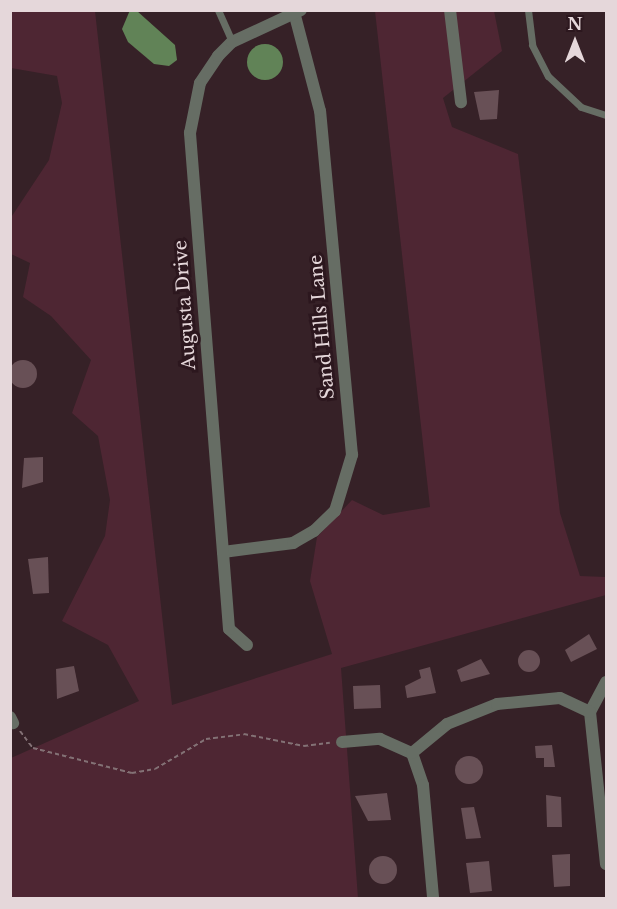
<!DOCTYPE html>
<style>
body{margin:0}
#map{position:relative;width:617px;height:909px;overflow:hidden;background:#362127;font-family:"Libre Baskerville",serif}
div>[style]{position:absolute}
.green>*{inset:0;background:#4e2633}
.water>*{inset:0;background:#618357}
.round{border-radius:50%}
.building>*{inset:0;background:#685056}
.path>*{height:2px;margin-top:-1px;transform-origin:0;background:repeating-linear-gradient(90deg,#837175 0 4.5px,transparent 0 7.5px)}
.lane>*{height:7px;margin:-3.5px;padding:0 3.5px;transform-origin:3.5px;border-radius:3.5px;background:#666d64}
.street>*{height:12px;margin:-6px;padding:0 6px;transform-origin:6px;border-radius:6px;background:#666d64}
span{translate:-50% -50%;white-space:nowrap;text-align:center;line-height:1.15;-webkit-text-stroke:6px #2c171e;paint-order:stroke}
.street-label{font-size:18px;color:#e5d7da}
.frame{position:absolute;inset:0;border:12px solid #e5d7da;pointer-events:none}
.north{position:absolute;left:545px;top:12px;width:60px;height:60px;-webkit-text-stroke:4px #2c171e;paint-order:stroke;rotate:0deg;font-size:16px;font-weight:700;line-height:24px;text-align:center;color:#e5d7da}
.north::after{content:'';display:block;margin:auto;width:21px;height:27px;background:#e5d7da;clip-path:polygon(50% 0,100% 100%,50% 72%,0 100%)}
</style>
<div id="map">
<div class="green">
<i style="clip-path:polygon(11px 11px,95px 11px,172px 705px,332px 654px,310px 581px,317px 537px,352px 500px,383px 515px,430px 507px,375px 11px,494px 11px,502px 51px,443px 98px,452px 127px,518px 154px,560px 513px,580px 576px,606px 577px,606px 595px,341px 668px,358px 898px,11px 898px,11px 758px,139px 701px,108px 645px,62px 621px,105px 536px,110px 500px,98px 436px,72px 413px,91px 360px,51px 316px,23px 297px,30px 263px,11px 254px,10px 219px,49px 160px,62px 103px,57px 76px,11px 68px)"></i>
</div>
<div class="water">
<i style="clip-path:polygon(130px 10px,137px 11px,175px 45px,177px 60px,169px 66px,154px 64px,128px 42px,122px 29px)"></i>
<i class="round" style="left:247px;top:44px;width:36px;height:36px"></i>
</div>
<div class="building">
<i style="clip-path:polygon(499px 90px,497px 119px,480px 120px,474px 92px)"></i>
<i class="round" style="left:9px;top:360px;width:28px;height:28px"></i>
<i style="clip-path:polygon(43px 457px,43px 482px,22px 488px,24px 458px)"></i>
<i style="clip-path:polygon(48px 557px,49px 593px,33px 594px,28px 559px)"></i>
<i style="clip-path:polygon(589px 634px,597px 649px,571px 662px,565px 650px)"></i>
<i class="round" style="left:518px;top:650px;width:22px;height:22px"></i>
<i style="clip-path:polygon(481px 659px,490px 674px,461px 682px,457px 670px)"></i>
<i style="clip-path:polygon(74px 666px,79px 691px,57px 699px,56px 669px)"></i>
<i style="clip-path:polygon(430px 667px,436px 693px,407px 698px,405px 686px,421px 678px,419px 670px)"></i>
<i style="clip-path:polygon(380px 685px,381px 708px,354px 709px,353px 686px)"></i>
<i style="clip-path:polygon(552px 745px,555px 767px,544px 767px,544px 758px,536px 758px,535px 746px)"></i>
<i class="round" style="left:455px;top:756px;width:28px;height:28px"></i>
<i style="clip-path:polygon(387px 793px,391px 820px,368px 821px,355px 796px)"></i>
<i style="clip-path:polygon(546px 795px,561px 797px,562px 827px,547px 827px)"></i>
<i style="clip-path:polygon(474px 807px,481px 838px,466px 839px,461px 808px)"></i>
<i style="clip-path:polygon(570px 854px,570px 886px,554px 887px,552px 855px)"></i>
<i class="round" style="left:369px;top:856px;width:28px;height:28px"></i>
<i style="clip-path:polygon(489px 861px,492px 891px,470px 893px,466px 863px)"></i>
</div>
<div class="path">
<i style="left:20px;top:731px;width:21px;rotate:53deg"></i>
<i style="left:33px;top:748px;width:102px;rotate:14.2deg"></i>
<i style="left:132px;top:773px;width:23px;rotate:-10deg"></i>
<i style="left:155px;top:769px;width:59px;rotate:-30.5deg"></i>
<i style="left:206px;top:739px;width:38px;rotate:-7deg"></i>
<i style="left:244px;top:734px;width:61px;rotate:11.3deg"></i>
<i style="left:304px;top:746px;width:26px;rotate:-7deg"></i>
</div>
<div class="lane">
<i style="left:218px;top:10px;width:35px;rotate:66deg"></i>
<i style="left:528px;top:10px;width:35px;rotate:83deg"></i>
<i style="left:532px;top:45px;width:35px;rotate:63deg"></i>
<i style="left:548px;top:76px;width:45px;rotate:43.2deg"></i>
<i style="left:581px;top:107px;width:26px;rotate:18deg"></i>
</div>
<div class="street">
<i style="left:450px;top:10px;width:93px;rotate:83.2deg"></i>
<i style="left:223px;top:552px;width:71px;rotate:-7.3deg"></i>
<i style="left:293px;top:543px;width:24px;rotate:-30deg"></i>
<i style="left:314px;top:531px;width:29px;rotate:-44deg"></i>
<i style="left:335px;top:511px;width:59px;rotate:-73.1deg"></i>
<i style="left:352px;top:455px;width:345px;rotate:-95.3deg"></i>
<i style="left:320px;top:111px;width:98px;rotate:-104.7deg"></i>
<i style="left:247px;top:645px;width:24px;rotate:-138deg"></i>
<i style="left:229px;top:629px;width:498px;rotate:-94.5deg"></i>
<i style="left:190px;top:133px;width:51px;rotate:-78.7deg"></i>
<i style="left:200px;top:83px;width:32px;rotate:-56deg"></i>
<i style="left:218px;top:56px;width:20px;rotate:-45deg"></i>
<i style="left:232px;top:42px;width:76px;rotate:-24.9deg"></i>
<i style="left:606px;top:682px;width:34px;rotate:118deg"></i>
<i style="left:590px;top:712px;width:153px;rotate:84deg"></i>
<i style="left:10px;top:717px;width:7px;rotate:63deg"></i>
<i style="left:342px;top:742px;width:38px;rotate:-5deg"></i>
<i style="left:380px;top:739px;width:35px;rotate:24deg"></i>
<i style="left:412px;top:753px;width:34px;rotate:71deg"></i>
<i style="left:423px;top:785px;width:113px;rotate:84.9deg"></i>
<i style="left:412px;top:753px;width:45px;rotate:-39.6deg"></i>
<i style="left:447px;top:724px;width:54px;rotate:-21.8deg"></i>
<i style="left:497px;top:704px;width:63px;rotate:-5.4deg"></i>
<i style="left:560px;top:698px;width:33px;rotate:25deg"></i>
</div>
<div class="street-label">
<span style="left:185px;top:305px;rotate:-94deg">Augusta Drive</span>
<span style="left:322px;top:327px;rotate:-95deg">Sand Hills Lane</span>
</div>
<div class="frame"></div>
<div class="north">N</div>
</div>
